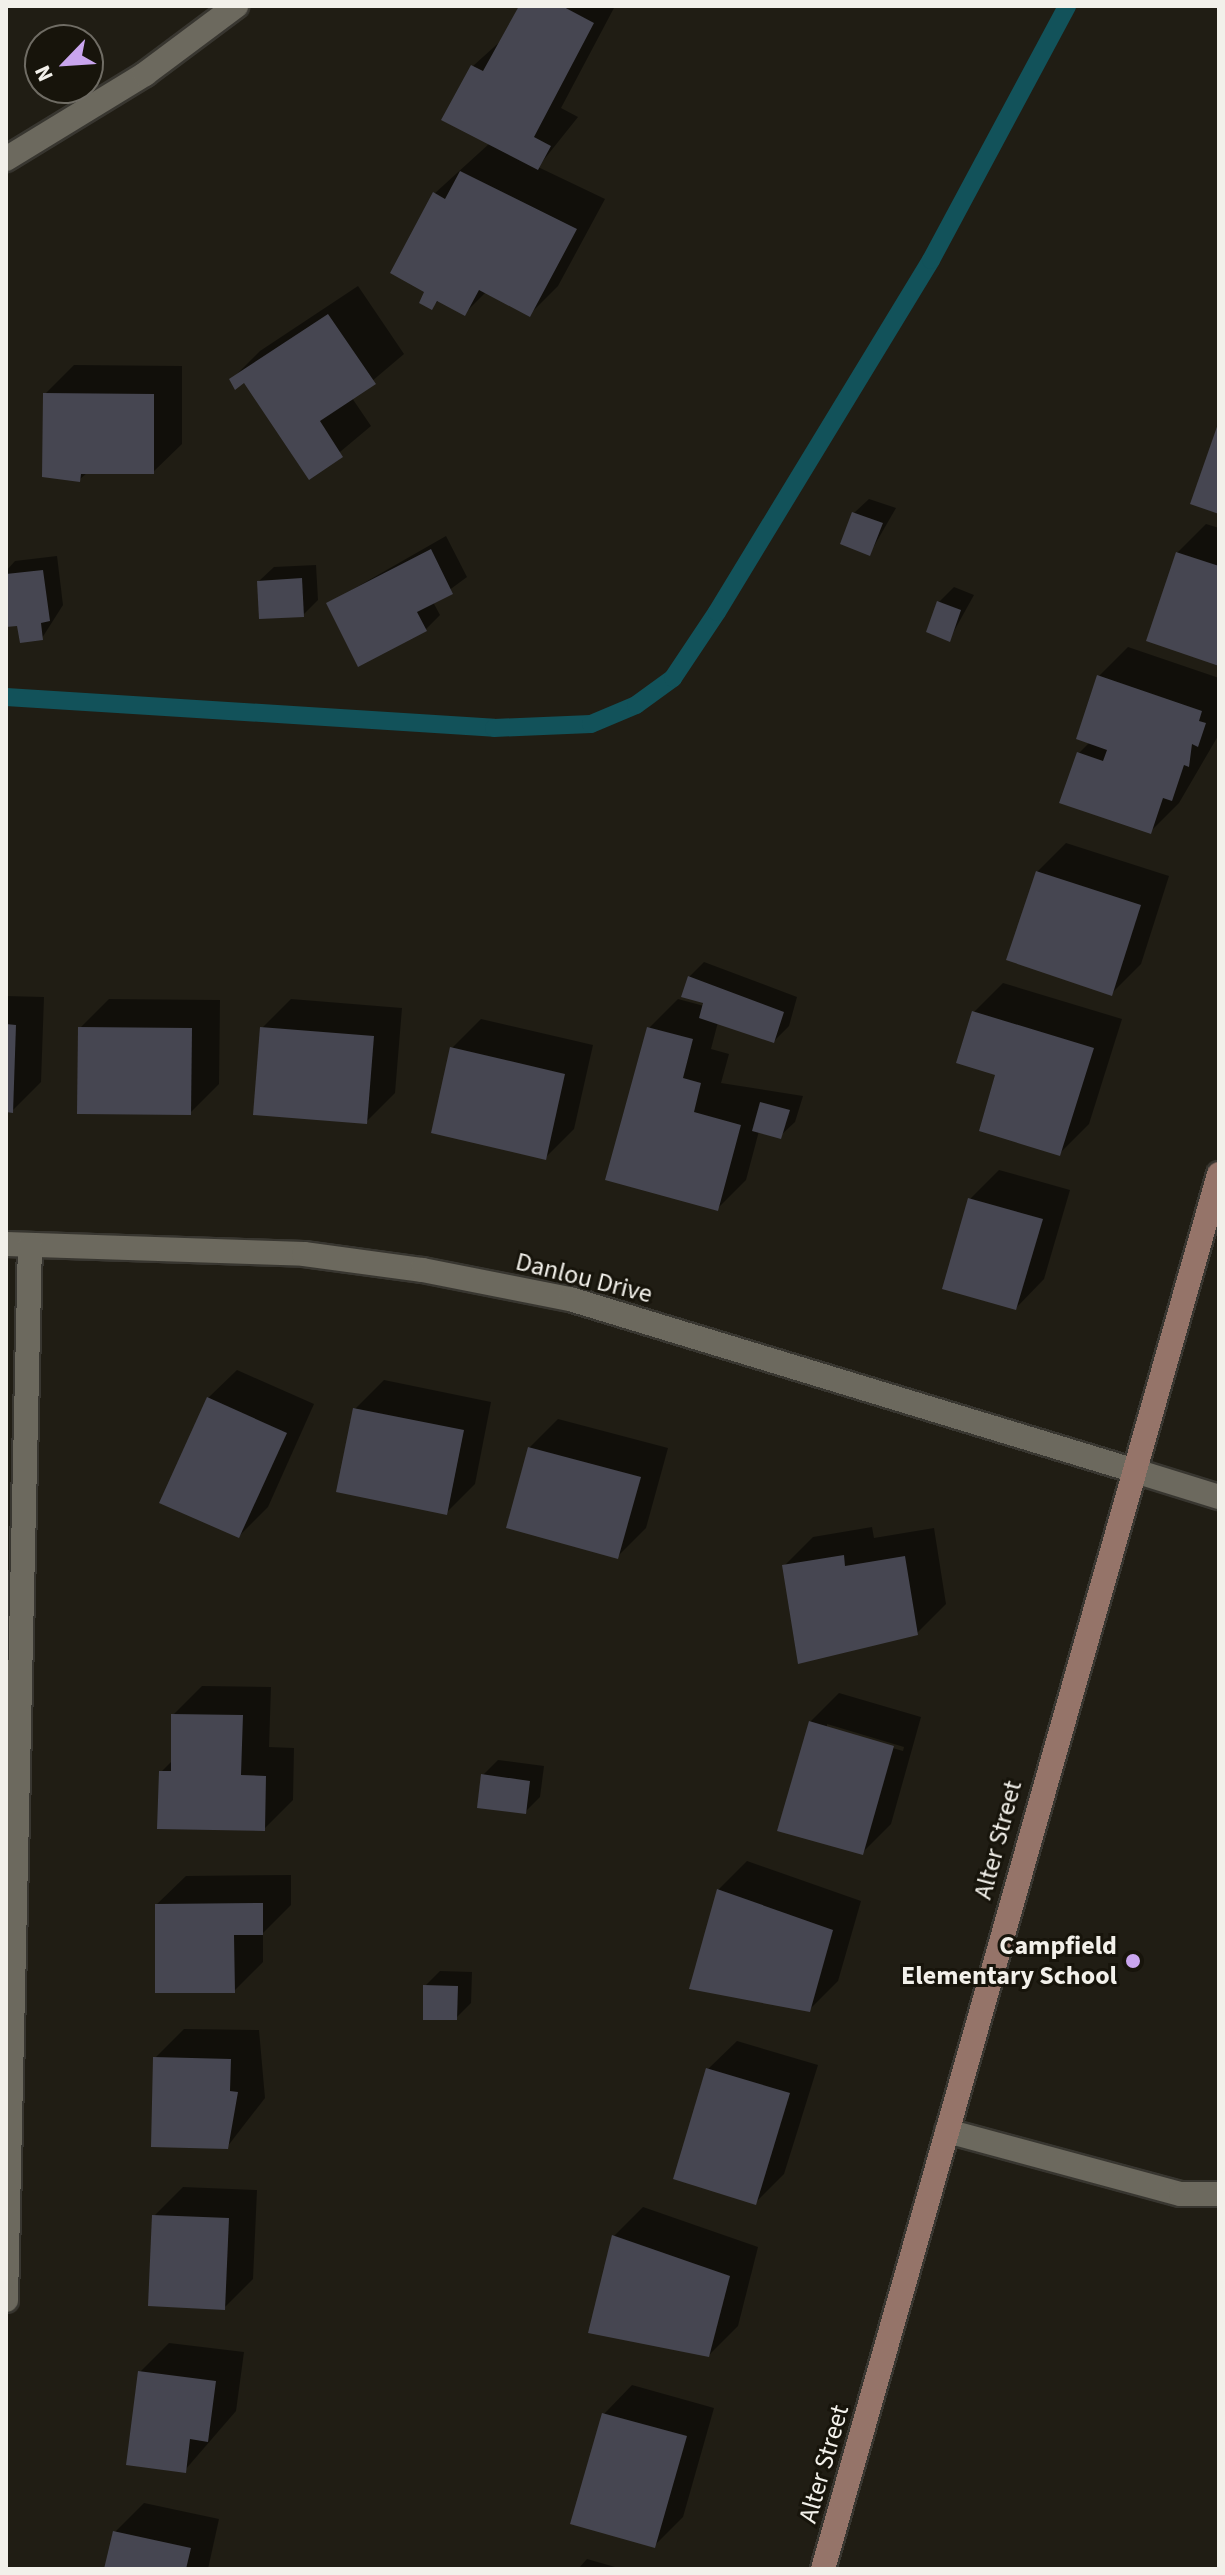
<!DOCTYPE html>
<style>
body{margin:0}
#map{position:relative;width:1225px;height:2575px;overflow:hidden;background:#201d14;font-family:"Source Sans 3",sans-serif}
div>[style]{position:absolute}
.shadow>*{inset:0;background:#0007}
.stream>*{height:18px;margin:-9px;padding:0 9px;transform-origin:9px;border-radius:9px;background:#12525a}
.building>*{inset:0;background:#464651}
.roads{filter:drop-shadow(2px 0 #383630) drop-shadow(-2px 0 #383630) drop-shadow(0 2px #383630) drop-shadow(0 -2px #383630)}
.lane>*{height:24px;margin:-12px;padding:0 12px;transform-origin:12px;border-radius:12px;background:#6c695e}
.street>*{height:24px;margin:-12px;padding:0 12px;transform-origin:12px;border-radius:12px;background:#6c695e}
.secondary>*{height:24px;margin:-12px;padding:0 12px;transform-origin:12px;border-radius:12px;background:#957469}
.dots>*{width:22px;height:22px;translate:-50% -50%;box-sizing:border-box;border:4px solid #17140b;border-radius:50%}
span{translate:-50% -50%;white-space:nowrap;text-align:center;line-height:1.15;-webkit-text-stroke:6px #17140b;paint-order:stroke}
.street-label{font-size:26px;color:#f2f0ea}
.poi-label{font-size:26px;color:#f2f0ea;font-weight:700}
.right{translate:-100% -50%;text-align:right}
.frame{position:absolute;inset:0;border:8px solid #f2f0ea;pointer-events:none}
.north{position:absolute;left:24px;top:24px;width:80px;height:80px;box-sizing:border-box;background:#17140b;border:2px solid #6f6c64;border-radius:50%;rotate:245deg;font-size:22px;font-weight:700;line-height:32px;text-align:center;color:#f2f0ea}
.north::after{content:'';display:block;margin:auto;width:28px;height:36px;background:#c9a5ee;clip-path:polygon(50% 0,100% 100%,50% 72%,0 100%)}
</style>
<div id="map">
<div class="shadow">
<i style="clip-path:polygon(521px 6px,615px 6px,561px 108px,578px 117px,538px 167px,605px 199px,558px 286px,530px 314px,487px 291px,465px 313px,439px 300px,432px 307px,434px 194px,490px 143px,473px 66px,504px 38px)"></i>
<i style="clip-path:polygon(358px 286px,404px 354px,352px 398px,371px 426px,310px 477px,245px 380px,231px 380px,260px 351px)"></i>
<i style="clip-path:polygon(74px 365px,182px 366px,182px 444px,153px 472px,88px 472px,79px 480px,45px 394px)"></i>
<i style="clip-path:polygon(869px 499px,896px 508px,870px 553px,854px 513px)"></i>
<i style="clip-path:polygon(1206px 524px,1219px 528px,1219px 664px,1177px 553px)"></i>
<i style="clip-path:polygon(446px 536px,467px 577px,433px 602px,440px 615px,426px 629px,329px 603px)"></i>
<i style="clip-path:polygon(57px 556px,63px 605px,42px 638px,6px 618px,6px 571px,15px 561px)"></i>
<i style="clip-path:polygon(316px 565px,318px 600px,303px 615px,259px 581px,274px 567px)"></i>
<i style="clip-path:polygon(954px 587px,974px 595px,949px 640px,939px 602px)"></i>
<i style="clip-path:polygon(1128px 647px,1219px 678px,1218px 736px,1179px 803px,1150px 832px,1079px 753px,1090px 742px,1099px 676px)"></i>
<i style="clip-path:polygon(1066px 843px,1169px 876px,1141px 964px,1112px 993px,1037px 872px)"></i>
<i style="clip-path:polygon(704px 962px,797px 997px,789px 1026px,774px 1041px,718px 1022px,711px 1049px,729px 1054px,721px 1083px,803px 1096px,795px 1122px,780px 1136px,759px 1131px,746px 1180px,717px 1209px,649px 1028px,678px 999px,704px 1006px,689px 977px)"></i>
<i style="clip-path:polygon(1003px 983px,1122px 1019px,1089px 1124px,1060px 1153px,998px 1074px,974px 1012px)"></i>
<i style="clip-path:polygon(6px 996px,44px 997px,41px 1082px,12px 1111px,6px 1110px)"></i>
<i style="clip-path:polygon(109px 999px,220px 1000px,219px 1084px,190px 1113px,80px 1028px)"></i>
<i style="clip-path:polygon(291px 999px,402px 1008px,395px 1093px,366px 1122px,262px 1028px)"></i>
<i style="clip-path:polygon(481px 1019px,593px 1045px,574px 1129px,545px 1158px,452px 1048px)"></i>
<i style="clip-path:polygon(999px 1170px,1070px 1190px,1044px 1279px,1016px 1308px,970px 1199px)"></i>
<i style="clip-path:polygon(237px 1370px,314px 1404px,268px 1507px,239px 1536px,208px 1398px)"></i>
<i style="clip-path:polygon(384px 1380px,491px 1402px,475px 1484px,446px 1513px,355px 1409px)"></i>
<i style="clip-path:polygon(558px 1419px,668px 1448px,646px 1528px,617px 1557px,529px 1448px)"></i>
<i style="clip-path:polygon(872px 1527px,874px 1538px,934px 1528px,946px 1604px,917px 1633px,784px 1566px,813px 1537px)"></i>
<i style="clip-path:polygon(202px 1686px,271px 1687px,269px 1747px,294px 1748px,293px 1800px,264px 1829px,161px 1772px,173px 1760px,173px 1715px)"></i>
<i style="clip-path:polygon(evenodd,839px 1693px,921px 1717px,891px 1824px,862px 1853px,810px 1722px,839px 1693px,827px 1724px,904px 1747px,903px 1751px,827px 1729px,827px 1724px)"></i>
<i style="clip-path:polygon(498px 1760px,544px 1766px,540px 1797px,525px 1812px,483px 1775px)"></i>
<i style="clip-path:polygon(747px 1861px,861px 1901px,838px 1981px,809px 2010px,718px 1890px)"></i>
<i style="clip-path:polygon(291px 1875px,291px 1905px,263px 1933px,263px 1962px,234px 1991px,157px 1904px,186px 1876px)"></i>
<i style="clip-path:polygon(440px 1971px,472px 1972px,471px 2003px,456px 2018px,425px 1986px)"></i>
<i style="clip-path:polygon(184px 2029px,259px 2030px,265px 2098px,227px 2147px,155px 2058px)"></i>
<i style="clip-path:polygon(737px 2041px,818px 2065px,784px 2174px,755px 2203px,708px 2069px)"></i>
<i style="clip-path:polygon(183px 2187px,257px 2190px,253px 2279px,224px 2308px,154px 2216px)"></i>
<i style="clip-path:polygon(643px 2207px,758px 2247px,738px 2326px,709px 2355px,614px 2236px)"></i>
<i style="clip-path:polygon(169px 2343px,244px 2352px,236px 2411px,185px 2470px,140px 2372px)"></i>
<i style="clip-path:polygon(632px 2385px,714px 2408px,683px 2517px,654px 2546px,604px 2414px)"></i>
<i style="clip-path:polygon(144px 2503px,219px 2519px,208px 2569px,107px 2569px,115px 2532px)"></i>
<i style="clip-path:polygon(587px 2559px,622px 2569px,578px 2569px)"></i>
</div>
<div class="stream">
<i style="left:6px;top:697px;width:489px;rotate:3.6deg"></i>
<i style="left:494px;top:728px;width:97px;rotate:-2.4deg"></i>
<i style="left:591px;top:724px;width:49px;rotate:-22.9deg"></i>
<i style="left:636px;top:705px;width:46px;rotate:-36.1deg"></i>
<i style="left:673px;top:678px;width:79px;rotate:-56.3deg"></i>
<i style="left:717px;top:612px;width:412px;rotate:-58.7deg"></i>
<i style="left:931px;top:260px;width:288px;rotate:-61.8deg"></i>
</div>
<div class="building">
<i style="clip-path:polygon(519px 6px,562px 6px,594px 23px,534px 137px,551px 146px,538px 170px,441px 120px,471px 65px,483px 71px)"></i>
<i style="clip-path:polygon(460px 171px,577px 229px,530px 317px,479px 290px,465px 316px,437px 301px,432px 310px,419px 303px,424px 292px,390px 273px,433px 192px,445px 199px)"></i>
<i style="clip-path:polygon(328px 314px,376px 384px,320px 421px,343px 457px,309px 480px,244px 383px,235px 390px,229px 379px)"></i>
<i style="clip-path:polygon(43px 393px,154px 394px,154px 474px,81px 474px,80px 482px,42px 477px)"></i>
<i style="clip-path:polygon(1219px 421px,1219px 514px,1190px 504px)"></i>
<i style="clip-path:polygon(852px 512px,883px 523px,870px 556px,840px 544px)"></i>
<i style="clip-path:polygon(431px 549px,453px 594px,417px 612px,427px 631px,358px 667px,326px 603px)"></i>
<i style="clip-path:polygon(1176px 552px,1219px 566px,1219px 666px,1146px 641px)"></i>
<i style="clip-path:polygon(43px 570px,50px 621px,41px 623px,43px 640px,20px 643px,17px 626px,6px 627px,6px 574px)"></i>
<i style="clip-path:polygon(302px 578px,304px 617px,259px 619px,257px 581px)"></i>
<i style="clip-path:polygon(937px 601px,961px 610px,950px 642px,926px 632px)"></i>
<i style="clip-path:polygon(1097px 675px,1202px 711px,1199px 721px,1206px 723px,1198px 747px,1192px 744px,1189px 767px,1184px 765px,1172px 801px,1163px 798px,1151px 834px,1059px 803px,1077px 752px,1103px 761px,1107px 750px,1076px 739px)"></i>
<i style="clip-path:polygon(1036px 871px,1141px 905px,1112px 996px,1006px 960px)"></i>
<i style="clip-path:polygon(688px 976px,784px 1012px,774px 1043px,699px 1018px,703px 1003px,681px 997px)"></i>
<i style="clip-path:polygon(972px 1011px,1094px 1048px,1060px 1156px,979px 1131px,995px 1075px,956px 1063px)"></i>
<i style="clip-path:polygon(6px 1024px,16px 1025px,13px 1113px,6px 1112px)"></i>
<i style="clip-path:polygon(78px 1027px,192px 1028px,191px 1115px,77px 1114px)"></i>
<i style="clip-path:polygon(260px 1027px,374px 1036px,367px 1124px,253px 1115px)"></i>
<i style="clip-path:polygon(647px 1027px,693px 1039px,683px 1078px,701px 1083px,694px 1112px,741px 1125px,718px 1211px,605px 1180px)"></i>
<i style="clip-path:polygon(450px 1047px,565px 1074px,546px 1160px,431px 1133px)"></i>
<i style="clip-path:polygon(760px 1102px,790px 1110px,781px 1139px,752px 1131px)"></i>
<i style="clip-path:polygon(968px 1198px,1043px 1219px,1016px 1310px,942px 1289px)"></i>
<i style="clip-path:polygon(207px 1397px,287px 1433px,239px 1538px,159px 1503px)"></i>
<i style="clip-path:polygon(353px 1408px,464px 1430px,447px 1515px,336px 1492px)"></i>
<i style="clip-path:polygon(528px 1447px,641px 1477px,618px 1559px,506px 1528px)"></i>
<i style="clip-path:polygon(844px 1555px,845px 1566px,905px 1556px,918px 1635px,798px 1664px,782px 1565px)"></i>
<i style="clip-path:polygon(171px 1714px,243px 1715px,241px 1775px,266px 1776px,265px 1831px,157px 1829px,159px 1771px,171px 1771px)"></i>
<i style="clip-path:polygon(809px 1721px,894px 1746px,863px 1855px,777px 1831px)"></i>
<i style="clip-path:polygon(481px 1774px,530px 1781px,526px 1814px,477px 1808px)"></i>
<i style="clip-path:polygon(717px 1889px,833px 1930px,810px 2012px,689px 1989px)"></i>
<i style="clip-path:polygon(263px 1903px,263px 1935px,234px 1935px,235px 1993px,155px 1993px,155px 1904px)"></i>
<i style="clip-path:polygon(423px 1985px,458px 1986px,457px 2020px,423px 2020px)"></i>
<i style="clip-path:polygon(153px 2057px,231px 2059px,230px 2091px,238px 2092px,228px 2149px,151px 2147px)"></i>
<i style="clip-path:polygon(706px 2068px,790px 2093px,756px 2205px,673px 2179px)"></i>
<i style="clip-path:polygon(152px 2215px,229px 2218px,225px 2310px,148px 2306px)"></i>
<i style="clip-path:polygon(612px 2235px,730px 2276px,709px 2357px,588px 2333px)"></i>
<i style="clip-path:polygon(138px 2371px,216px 2381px,208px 2442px,190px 2439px,186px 2473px,126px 2465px)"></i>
<i style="clip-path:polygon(602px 2413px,687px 2436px,655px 2548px,570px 2524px)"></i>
<i style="clip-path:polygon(113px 2531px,191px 2548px,186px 2569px,104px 2569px)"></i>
</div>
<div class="roads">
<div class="lane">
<i style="left:1129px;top:1469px;width:94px;rotate:17.3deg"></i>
<i style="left:947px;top:2131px;width:242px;rotate:15.1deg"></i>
<i style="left:1181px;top:2194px;width:38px"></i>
</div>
<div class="street">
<i style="left:6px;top:159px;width:163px;rotate:-31.4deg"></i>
<i style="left:145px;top:74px;width:114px;rotate:-36.8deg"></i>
<i style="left:6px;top:1244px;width:298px;rotate:1.9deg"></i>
<i style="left:304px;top:1254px;width:120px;rotate:7.7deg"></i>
<i style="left:423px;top:1270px;width:150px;rotate:11.2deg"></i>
<i style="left:570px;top:1299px;width:584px;rotate:16.92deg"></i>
<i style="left:6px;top:2300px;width:1055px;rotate:-88.7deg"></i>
</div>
<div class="secondary">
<i style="left:823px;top:2569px;width:1450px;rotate:-74.15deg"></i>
</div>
</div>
<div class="dots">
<i style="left:1133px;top:1961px;background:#c9a5ee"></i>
</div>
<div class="street-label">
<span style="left:584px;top:1278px;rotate:14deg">Danlou Drive</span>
<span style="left:998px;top:1840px;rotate:-75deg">Alter Street</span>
<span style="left:824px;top:2464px;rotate:-74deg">Alter Street</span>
</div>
<div class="poi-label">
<span class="right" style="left:1117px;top:1961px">Campfield<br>Elementary School</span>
</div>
<div class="frame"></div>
<div class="north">N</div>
</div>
